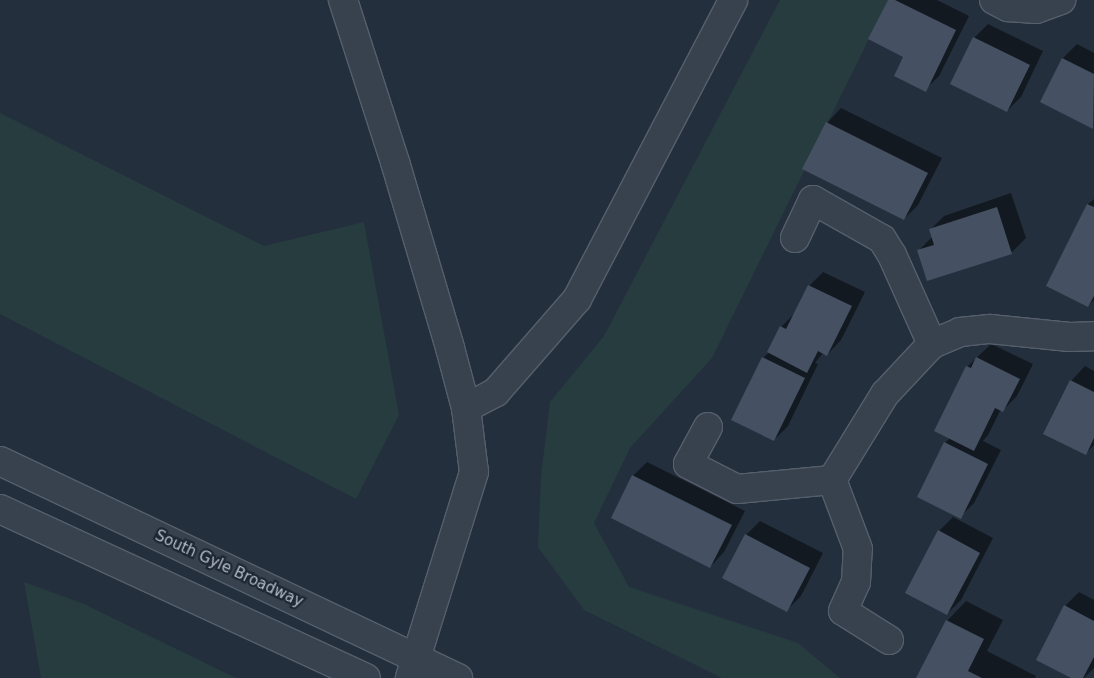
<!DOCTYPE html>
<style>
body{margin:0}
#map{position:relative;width:1094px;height:678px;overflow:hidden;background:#242f3e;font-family:"DejaVu Sans",sans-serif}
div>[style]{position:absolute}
.green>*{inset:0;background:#263c3f}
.shadow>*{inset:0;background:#0007}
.building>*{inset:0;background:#455162}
.roads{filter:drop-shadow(1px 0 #565f6c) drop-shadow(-1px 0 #565f6c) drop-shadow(0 1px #565f6c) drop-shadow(0 -1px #565f6c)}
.minor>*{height:28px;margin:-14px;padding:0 14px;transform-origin:14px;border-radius:14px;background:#38414e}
span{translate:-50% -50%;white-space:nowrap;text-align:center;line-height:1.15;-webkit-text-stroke:4.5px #1d2633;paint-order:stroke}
.street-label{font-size:15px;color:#b4bcc9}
</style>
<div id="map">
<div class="green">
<i style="clip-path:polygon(780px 0,888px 0,712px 358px,630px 448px,594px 523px,629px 587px,798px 643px,840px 678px,722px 678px,584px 610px,538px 547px,541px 476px,550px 402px,604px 336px)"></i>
<i style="clip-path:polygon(0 113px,264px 246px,364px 222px,399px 415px,356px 499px,0 314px)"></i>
<i style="clip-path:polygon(24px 582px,84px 604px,236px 678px,41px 678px)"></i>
</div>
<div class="shadow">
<i style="clip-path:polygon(889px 0,937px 0,969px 16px,939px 76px,925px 90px,905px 56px)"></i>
<i style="clip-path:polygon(988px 24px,1043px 51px,1021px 97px,1007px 111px,974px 38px)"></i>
<i style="clip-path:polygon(1077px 44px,1094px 53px,1093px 128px,1042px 102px,1063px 58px)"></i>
<i style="clip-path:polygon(841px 108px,942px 158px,918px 205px,904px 219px,804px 169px,827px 123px)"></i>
<i style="clip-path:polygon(1011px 193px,1026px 238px,1012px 252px,927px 279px,918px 251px,933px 236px,930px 230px,944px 216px)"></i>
<i style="clip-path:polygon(1094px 199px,1094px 300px,1088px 306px,1048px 286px,1088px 204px)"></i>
<i style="clip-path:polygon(823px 272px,865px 292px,841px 340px,827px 355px,823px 353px,815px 363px,818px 364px,788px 426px,774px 440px,763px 358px,769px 352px,781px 327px,795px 313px,809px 286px)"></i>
<i style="clip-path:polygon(991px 344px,1033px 364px,1017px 396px,1003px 410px,1001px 409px,988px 435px,983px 441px,1001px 450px,974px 503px,960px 517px,945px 443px,950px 438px,967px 367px)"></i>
<i style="clip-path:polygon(1085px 366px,1094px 371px,1094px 445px,1085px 454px,1071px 381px)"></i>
<i style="clip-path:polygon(647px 462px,745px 511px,724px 552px,710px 567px,633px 476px)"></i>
<i style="clip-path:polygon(953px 517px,993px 538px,961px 600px,947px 614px,939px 531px)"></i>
<i style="clip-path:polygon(760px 521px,823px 553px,801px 596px,787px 610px,746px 535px)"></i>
<i style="clip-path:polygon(1079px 592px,1094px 600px,1094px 668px,1084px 678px,1074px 678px,1065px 606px)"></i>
<i style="clip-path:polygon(966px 601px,1003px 620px,987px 651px,1036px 676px,1035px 678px,918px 678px,947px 621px)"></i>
</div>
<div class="building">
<i style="clip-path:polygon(888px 0,895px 0,956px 30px,926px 92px,894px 76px,903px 57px,868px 39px)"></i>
<i style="clip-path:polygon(973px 37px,1030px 65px,1007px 112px,950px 84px)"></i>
<i style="clip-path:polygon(1062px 58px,1094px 74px,1093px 129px,1040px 102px)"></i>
<i style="clip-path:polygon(826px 122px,928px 173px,904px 220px,802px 169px)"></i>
<i style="clip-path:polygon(1087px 204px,1094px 207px,1094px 296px,1088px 307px,1046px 286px)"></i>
<i style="clip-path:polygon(997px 207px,1012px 254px,927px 281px,917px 250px,934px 245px,929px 229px)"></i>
<i style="clip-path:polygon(808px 285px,852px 306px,827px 356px,818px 351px,807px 373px,767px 352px,780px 326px,786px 329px)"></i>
<i style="clip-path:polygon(762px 357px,805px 378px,774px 441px,731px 420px)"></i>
<i style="clip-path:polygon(976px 357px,1020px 379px,1003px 412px,995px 408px,974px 451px,934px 431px,966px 366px,971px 368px)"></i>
<i style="clip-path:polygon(1070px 380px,1094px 392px,1094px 438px,1086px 455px,1043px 434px)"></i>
<i style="clip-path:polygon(944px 442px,988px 464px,961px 519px,917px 497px)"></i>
<i style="clip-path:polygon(632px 475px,732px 525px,710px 568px,611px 518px)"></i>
<i style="clip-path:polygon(938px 530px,980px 553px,947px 615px,905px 593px)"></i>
<i style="clip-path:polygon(745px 534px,810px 568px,787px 612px,722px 578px)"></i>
<i style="clip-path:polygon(1064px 605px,1094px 621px,1094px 657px,1083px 678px,1071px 678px,1036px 660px)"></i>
<i style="clip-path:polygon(946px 620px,984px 639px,968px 671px,982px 678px,916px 678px)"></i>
</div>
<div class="roads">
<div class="minor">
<i style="left:343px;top:0;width:170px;rotate:72.2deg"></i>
<i style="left:395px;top:162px;width:194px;rotate:73.5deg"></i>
<i style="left:450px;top:348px;width:62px;rotate:75.1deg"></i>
<i style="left:466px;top:408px;width:64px;rotate:82.9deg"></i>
<i style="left:474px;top:472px;width:216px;rotate:107.3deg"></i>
<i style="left:994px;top:0;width:16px;rotate:27deg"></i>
<i style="left:1008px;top:7px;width:28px;rotate:4deg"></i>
<i style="left:1036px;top:9px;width:27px;rotate:-20deg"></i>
<i style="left:795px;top:238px;width:42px;rotate:-64.7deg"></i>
<i style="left:813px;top:200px;width:79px;rotate:29.5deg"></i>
<i style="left:882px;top:239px;width:19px;rotate:58deg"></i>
<i style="left:892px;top:255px;width:98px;rotate:65.8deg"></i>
<i style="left:466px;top:408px;width:34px;rotate:-28deg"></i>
<i style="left:496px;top:392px;width:123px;rotate:-48.9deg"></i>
<i style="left:577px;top:299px;width:337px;rotate:-62.4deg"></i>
<i style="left:708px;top:427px;width:42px;rotate:118.4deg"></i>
<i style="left:688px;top:464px;width:55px;rotate:27deg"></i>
<i style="left:737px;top:489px;width:95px;rotate:-5.4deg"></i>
<i style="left:0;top:461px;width:507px;rotate:25.35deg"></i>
<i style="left:0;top:509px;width:403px;rotate:24.8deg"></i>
<i style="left:889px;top:640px;width:54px;rotate:-147.8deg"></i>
<i style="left:843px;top:611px;width:32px;rotate:-66deg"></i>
<i style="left:856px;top:582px;width:33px;rotate:-87deg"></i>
<i style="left:858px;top:549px;width:74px;rotate:-110.6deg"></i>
<i style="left:832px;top:480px;width:101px;rotate:-58.4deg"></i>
<i style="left:885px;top:394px;width:69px;rotate:-46.8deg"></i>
<i style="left:932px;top:344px;width:30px;rotate:-23deg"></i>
<i style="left:960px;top:332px;width:30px;rotate:-6deg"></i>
<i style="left:990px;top:329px;width:80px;rotate:5.7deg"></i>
<i style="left:1070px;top:337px;width:24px;rotate:-2deg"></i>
</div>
</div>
<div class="street-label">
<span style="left:229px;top:569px;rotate:25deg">South Gyle Broadway</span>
</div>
</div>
